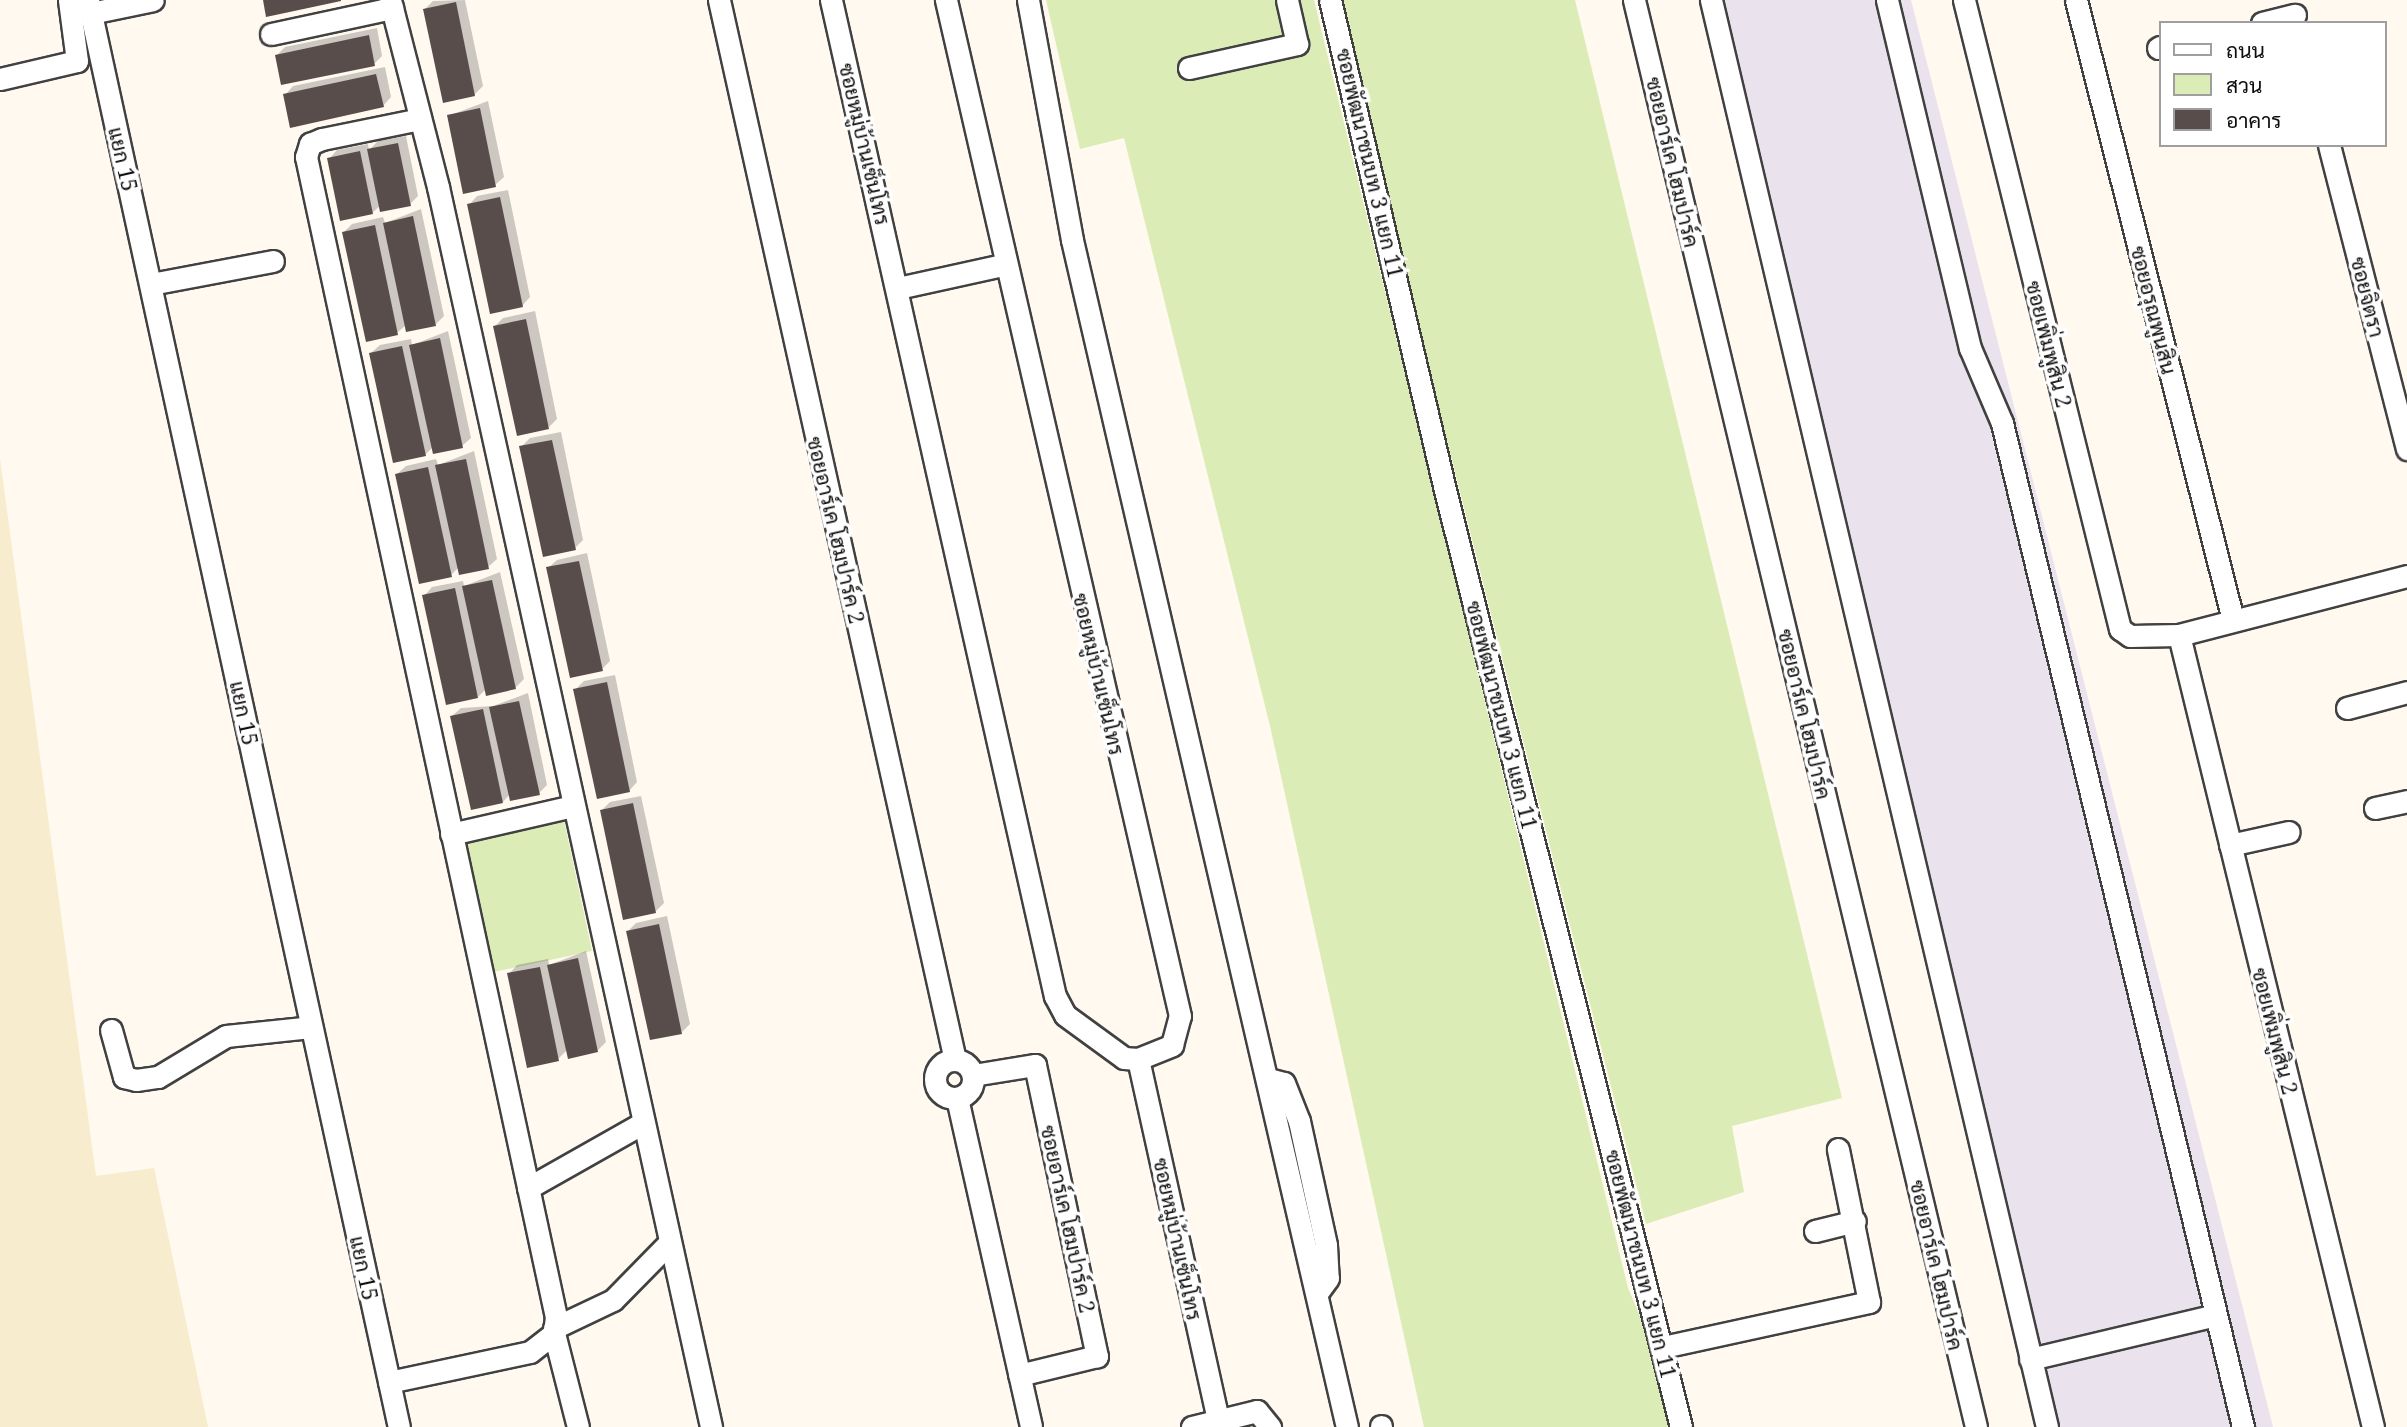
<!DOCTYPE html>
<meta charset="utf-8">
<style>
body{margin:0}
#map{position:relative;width:2407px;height:1427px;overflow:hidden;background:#fff9f0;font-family:"Noto Serif",Sarabun,serif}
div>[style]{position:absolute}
.industrial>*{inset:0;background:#eae2ed}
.farmland>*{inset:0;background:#f7ecce}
.green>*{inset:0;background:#dcecb7}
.shadow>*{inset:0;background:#0003}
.building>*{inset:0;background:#584d4a}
.roads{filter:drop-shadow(2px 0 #414141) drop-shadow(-2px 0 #414141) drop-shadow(0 2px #414141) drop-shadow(0 -2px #414141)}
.minor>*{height:21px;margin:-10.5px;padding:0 10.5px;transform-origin:10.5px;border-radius:10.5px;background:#fff}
.minor>.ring{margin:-10.5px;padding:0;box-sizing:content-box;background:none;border:21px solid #fff;border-radius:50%}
span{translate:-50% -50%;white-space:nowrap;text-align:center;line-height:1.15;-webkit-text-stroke:7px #fff;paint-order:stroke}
.street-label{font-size:21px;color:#0e0e0e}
.legend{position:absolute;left:2159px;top:21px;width:228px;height:126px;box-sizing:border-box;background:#fff;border:2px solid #9f9f9f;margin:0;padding:9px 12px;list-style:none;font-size:21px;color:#0e0e0e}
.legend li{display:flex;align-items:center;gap:14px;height:35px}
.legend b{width:35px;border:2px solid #9f9f9f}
</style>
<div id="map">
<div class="industrial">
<i style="clip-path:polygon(1698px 0,1911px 0,2273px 1427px,2039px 1427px)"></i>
</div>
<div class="farmland">
<i style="clip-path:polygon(0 458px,96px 1176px,154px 1168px,208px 1427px,0 1427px)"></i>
</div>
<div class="green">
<i style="clip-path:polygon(1046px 0,1314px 0,1628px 1288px,1662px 1368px,1675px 1427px,1424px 1427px,1270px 726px,1124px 138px,1080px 149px)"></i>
<i style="clip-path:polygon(1335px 0,1575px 0,1842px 1098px,1732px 1126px,1744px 1192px,1646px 1224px)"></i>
<i style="clip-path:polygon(563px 816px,592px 951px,489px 973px,461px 839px)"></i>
</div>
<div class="shadow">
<i style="clip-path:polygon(465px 0,483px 86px,474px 95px,425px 9px,433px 1px)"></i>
<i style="clip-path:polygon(377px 28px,382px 56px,374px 64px,277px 55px,285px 47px)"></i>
<i style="clip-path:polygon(385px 67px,391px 97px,383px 106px,285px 95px,293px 86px)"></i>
<i style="clip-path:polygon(488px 101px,504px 177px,495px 185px,448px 116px)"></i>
<i style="clip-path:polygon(406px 136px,418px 196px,410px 204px,381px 205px,372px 213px,329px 159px,337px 150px,368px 144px,369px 150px,378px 141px)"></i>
<i style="clip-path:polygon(508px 190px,530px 297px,522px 306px,469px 205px,477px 196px)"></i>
<i style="clip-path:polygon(421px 209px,444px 316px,435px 325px,406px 325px,397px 333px,344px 232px,352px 224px,383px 217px,385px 223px)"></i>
<i style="clip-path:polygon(535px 311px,557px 419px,549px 427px,495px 326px,503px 318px)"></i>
<i style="clip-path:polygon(448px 331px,471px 438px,462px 446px,433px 447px,425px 455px,371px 353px,380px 345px,411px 339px,412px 345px)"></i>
<i style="clip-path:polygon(561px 432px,583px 540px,575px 548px,521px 447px,530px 438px)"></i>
<i style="clip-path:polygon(474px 451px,497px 559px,488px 567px,459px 567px,451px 575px,397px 474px,406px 466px,436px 459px,438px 465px)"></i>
<i style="clip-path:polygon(587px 553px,610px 661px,602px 669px,548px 568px,557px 560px)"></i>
<i style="clip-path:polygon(500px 572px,524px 679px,515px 688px,486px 689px,478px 697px,424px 596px,432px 587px,463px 581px,464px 586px)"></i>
<i style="clip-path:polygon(615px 675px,637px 782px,629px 791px,575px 690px,584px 681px)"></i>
<i style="clip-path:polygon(528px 693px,547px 785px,539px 793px,510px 794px,503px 802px,452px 716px,461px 708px,493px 706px)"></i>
<i style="clip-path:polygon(641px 796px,664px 903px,655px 912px,602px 810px,610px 802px)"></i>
<i style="clip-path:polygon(667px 916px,690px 1024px,682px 1032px,628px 931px,636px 923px)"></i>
<i style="clip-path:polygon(586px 951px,606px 1042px,597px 1051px,567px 1050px,558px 1059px,509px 974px,517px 965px,548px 959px,549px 965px)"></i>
</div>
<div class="building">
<i style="clip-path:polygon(263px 0,341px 0,341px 1px,266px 17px)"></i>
<i style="clip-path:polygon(456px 2px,475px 96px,443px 103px,423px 9px)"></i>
<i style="clip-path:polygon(369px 35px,375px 66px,281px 85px,275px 55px)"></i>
<i style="clip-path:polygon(376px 74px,384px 107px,290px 128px,283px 94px)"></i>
<i style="clip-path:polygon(480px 108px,496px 187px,463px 194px,447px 115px)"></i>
<i style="clip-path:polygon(398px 143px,411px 206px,380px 212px,367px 149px)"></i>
<i style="clip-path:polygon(360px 151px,373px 214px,340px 221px,327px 158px)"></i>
<i style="clip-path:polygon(500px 197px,523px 307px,490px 314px,467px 204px)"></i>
<i style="clip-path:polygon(413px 216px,436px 326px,406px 332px,383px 223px)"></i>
<i style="clip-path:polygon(375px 225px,398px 335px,366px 342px,342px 232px)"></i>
<i style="clip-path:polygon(526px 319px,549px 429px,517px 436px,493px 326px)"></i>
<i style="clip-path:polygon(440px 338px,463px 448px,433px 454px,409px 345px)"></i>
<i style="clip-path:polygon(402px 346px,426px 456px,393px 463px,369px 353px)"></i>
<i style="clip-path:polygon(552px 440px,576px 550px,543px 557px,519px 446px)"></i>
<i style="clip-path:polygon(466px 459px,489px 569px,459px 575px,435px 465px)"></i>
<i style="clip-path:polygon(428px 467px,452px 577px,419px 584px,395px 474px)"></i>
<i style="clip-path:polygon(579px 561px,603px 671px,570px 678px,546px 567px)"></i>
<i style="clip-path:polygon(492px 580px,516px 689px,486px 696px,462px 586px)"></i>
<i style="clip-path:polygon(455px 588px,478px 698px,446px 705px,422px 595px)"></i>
<i style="clip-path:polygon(607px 682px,630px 792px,597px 799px,573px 689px)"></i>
<i style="clip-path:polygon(519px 701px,540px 795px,510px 801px,489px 707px)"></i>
<i style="clip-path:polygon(483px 709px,503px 803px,471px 810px,450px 716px)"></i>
<i style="clip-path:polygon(633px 803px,656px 913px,623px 920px,600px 810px)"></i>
<i style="clip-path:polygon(659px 924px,682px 1034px,650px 1040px,626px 931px)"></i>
<i style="clip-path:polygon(578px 958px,598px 1052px,568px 1059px,547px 965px)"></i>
<i style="clip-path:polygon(540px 967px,559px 1061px,527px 1068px,507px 973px)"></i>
</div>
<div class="roads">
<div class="minor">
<i style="left:88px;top:0;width:1460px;rotate:77.71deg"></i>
<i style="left:390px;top:0;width:193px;rotate:75.6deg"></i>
<i style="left:438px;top:187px;width:1270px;rotate:77.58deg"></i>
<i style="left:719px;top:0;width:1086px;rotate:77.45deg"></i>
<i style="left:831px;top:0;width:1021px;rotate:77.33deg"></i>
<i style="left:1055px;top:996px;width:21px;rotate:62deg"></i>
<i style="left:1065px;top:1015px;width:73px;rotate:36.1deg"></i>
<i style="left:1124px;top:1058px;width:14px;rotate:4deg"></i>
<i style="left:1138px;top:1059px;width:37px;rotate:-22deg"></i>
<i style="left:1172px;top:1045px;width:30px;rotate:-75deg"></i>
<i style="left:1180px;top:1016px;width:1043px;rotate:-102.97deg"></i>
<i style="left:1028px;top:0;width:244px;rotate:79.6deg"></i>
<i style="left:1072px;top:240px;width:1218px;rotate:76.96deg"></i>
<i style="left:1330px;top:0;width:507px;rotate:76.79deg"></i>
<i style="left:1446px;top:494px;width:962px;rotate:75.86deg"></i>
<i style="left:1634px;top:0;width:1467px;rotate:76.52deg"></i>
<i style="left:1711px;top:0;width:1466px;rotate:76.75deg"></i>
<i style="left:1887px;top:0;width:358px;rotate:76.6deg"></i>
<i style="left:1970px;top:348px;width:82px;rotate:66.9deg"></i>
<i style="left:2002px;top:423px;width:1033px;rotate:76.5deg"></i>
<i style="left:1964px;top:0;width:648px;rotate:76.07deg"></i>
<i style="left:2120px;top:629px;width:12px;rotate:35deg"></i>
<i style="left:2130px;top:636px;width:49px;rotate:-1.2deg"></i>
<i style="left:2179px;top:635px;width:236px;rotate:-14.5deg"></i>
<i style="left:2076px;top:0;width:640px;rotate:75.79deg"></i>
<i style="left:91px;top:13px;width:63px;rotate:-11.8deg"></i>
<i style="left:2262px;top:23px;width:34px;rotate:-14deg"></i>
<i style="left:271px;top:34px;width:124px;rotate:-12.1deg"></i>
<i style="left:2158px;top:48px;width:2px;rotate:-27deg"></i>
<i style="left:1189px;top:68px;width:111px;rotate:-12.5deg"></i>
<i style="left:1297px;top:44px;width:45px;rotate:-102.8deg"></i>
<i style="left:0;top:79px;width:79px;rotate:-13.2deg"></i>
<i style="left:77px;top:61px;width:62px;rotate:-97.5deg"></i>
<i style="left:2329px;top:145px;width:314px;rotate:75.6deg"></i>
<i style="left:151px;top:284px;width:124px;rotate:-10.7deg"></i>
<i style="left:898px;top:288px;width:107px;rotate:-12.4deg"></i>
<i style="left:2179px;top:635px;width:815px;rotate:76.24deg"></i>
<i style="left:2347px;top:708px;width:62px;rotate:-14.9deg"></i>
<i style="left:2375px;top:808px;width:33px;rotate:-12deg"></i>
<i style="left:451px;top:834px;width:125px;rotate:-12.9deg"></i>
<i style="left:2230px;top:845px;width:60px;rotate:-12.4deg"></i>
<i style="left:111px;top:1030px;width:49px;rotate:74.5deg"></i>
<i style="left:124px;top:1077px;width:12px;rotate:14deg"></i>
<i style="left:136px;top:1080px;width:22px;rotate:-8deg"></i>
<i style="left:158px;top:1077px;width:79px;rotate:-31.1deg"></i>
<i style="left:226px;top:1036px;width:85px;rotate:-6deg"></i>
<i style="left:1138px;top:1059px;width:369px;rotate:77.5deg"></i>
<i class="ring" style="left:935px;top:1060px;width:17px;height:17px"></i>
<i style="left:973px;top:1075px;width:63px;rotate:-9.2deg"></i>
<i style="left:1035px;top:1065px;width:298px;rotate:78deg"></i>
<i style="left:1097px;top:1356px;width:80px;rotate:166.3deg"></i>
<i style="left:1268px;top:1079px;width:16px;rotate:14deg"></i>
<i style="left:1284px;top:1083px;width:41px;rotate:68.5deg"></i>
<i style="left:1299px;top:1121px;width:127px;rotate:77.7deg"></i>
<i style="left:1326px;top:1245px;width:33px;rotate:87deg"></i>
<i style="left:1328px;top:1278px;width:19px;rotate:126deg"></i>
<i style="left:957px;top:1098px;width:337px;rotate:77.3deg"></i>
<i style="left:528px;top:1188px;width:132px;rotate:-29.5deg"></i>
<i style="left:1815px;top:1231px;width:41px;rotate:-14deg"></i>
<i style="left:554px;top:1328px;width:65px;rotate:-25.4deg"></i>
<i style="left:613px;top:1300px;width:81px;rotate:-45.5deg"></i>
<i style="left:554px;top:1333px;width:97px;rotate:75.7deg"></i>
<i style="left:1663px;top:1347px;width:211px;rotate:-12.3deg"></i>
<i style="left:1869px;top:1302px;width:156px;rotate:-101.5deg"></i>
<i style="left:2030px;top:1359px;width:187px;rotate:-13.3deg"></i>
<i style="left:389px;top:1382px;width:144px;rotate:-12deg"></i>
<i style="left:530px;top:1352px;width:31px;rotate:-38deg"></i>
<i style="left:554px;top:1333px;width:16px;rotate:-83deg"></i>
<i style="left:556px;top:1317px;width:1187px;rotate:-102.16deg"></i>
<i style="left:306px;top:157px;width:14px;rotate:-73deg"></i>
<i style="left:310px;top:144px;width:13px;rotate:-23deg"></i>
<i style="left:322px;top:139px;width:100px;rotate:-11.5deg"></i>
<i style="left:1192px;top:1427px;width:67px;rotate:-13.8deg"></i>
<i style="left:1257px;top:1411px;width:21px;rotate:51deg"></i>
<i style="left:1381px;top:1427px;width:1px;rotate:-90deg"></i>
</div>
</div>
<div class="street-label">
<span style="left:865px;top:144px;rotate:77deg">ซอยหมู่บ้านเซ็นโทร</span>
<span style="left:123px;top:159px;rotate:77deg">แยก 15</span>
<span style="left:1673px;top:162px;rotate:77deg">ซอยอาร์เค โฮมปาร์ค</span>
<span style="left:1370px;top:163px;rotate:77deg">ซอยพัฒนาชนบท 3 แยก 11</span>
<span style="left:2368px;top:297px;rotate:76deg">ซอยจิตรา</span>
<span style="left:2154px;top:310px;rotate:76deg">ซอยอรุณพูนสิน</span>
<span style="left:2049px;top:344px;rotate:76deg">ซอยเพิ่มพูสิน 2</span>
<span style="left:836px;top:530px;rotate:77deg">ซอยอาร์เค โฮมปาร์ค 2</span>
<span style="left:1099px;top:674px;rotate:77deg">ซอยหมู่บ้านเซ็นโทร</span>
<span style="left:244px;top:713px;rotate:78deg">แยก 15</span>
<span style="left:1805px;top:714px;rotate:77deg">ซอยอาร์เค โฮมปาร์ค</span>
<span style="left:1502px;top:715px;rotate:76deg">ซอยพัฒนาชนบท 3 แยก 11</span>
<span style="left:2275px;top:1031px;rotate:76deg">ซอยเพิ่มพูสิน 2</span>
<span style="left:1068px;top:1219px;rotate:78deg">ซอยอาร์เค โฮมปาร์ค 2</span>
<span style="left:1178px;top:1239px;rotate:78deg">ซอยหมู่บ้านเซ็นโทร</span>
<span style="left:1641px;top:1264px;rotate:76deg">ซอยพัฒนาชนบท 3 แยก 11</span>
<span style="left:1937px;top:1265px;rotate:77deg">ซอยอาร์เค โฮมปาร์ค</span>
<span style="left:364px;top:1268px;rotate:78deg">แยก 15</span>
</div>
<ul class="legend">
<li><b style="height:9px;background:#fff"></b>ถนน</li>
<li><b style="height:19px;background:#dcecb7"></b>สวน</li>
<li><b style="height:19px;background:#584d4a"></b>อาคาร</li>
</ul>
</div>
